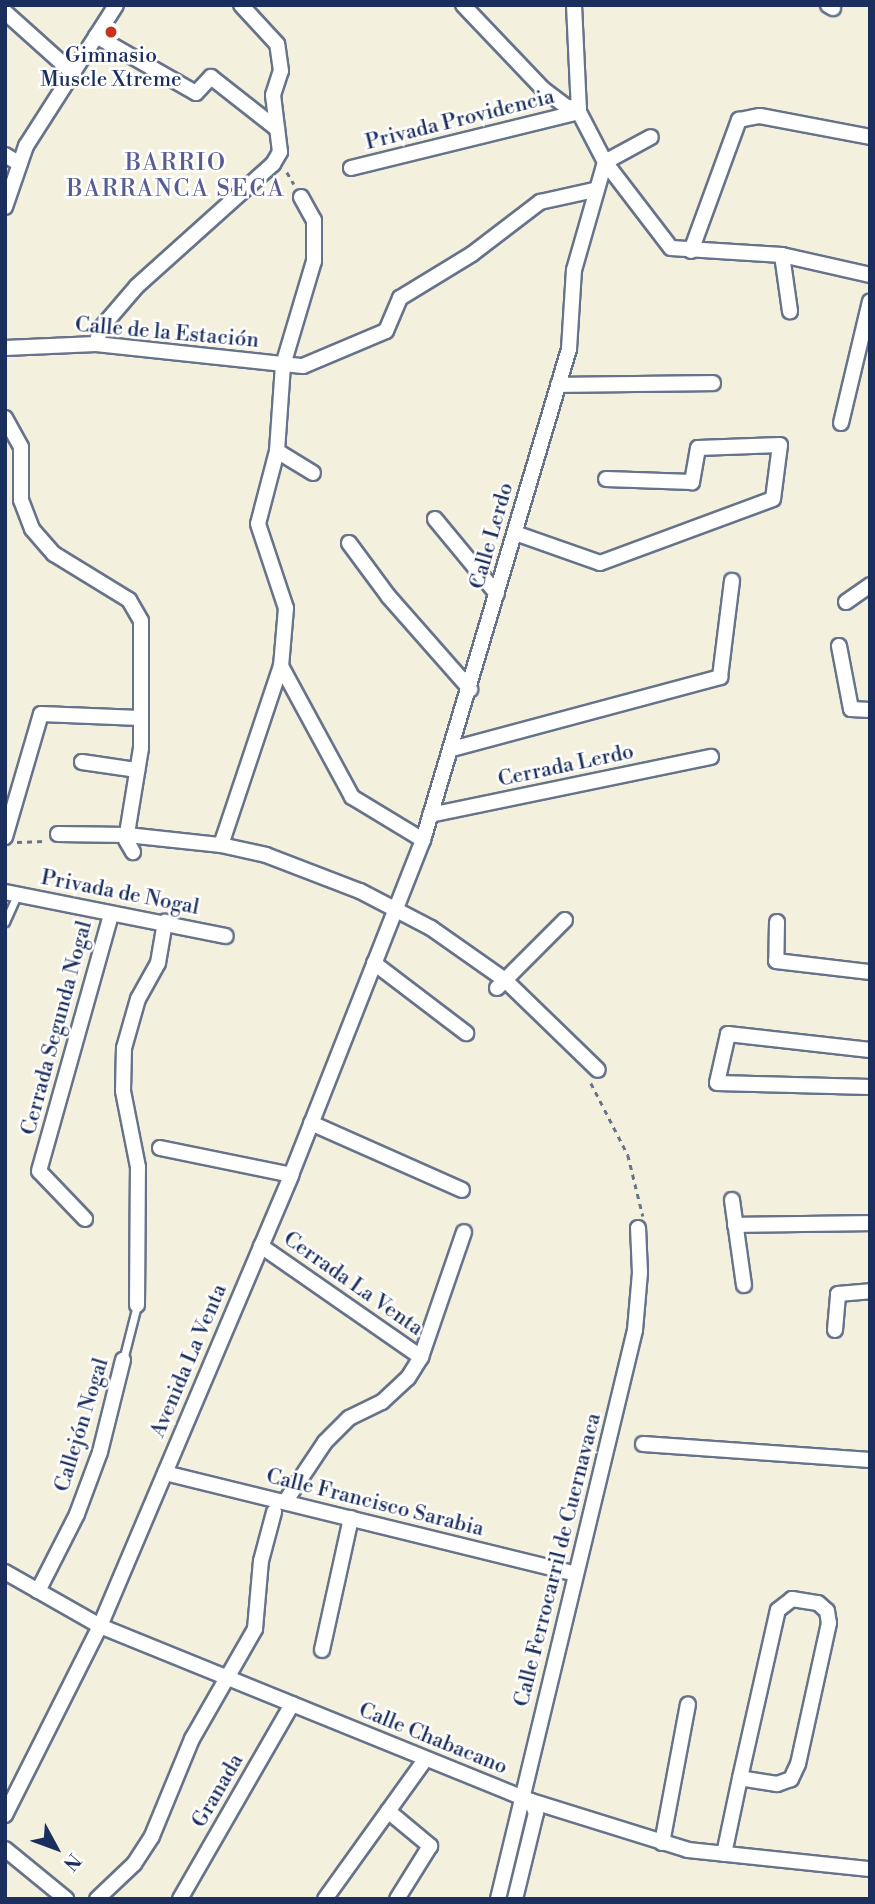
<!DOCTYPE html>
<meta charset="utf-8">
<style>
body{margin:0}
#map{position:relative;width:875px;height:1904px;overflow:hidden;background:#f4f0de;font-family:"Libre Bodoni",serif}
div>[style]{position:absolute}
.path>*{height:2.5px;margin-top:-1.25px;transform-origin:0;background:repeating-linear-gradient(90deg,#67738b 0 5px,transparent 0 10px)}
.roads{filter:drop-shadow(2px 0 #67738b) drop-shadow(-2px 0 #67738b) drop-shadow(0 2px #67738b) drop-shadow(0 -2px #67738b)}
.lane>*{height:7px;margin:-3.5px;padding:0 3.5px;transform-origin:3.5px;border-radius:3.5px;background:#fff}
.street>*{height:14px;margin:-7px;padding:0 7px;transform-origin:7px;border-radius:7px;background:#fff}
.dots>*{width:19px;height:19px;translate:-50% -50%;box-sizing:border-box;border:4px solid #fff;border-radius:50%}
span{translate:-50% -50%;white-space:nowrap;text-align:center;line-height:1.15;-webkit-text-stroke:5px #fff;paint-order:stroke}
.poi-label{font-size:21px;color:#1b2f5e}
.street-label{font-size:21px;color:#1b2f5e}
.neighbourhood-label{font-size:23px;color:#575c94;letter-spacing:2px}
.frame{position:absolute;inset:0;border:7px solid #1b2f5e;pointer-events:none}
.north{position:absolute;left:21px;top:1813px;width:70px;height:70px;-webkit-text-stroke:5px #fff;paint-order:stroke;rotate:131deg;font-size:19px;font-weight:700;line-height:28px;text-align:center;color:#1b2f5e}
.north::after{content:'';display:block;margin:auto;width:24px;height:32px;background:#1b2f5e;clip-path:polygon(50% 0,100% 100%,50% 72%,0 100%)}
</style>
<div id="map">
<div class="path">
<i style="left:287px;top:172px;width:14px;rotate:60deg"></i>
<i style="left:17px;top:842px;width:28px;rotate:-2deg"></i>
<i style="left:591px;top:1083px;width:81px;rotate:62.8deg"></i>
<i style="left:628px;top:1155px;width:63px;rotate:76.2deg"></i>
</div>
<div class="roads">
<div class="lane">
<i style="left:5px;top:922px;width:30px;rotate:-66deg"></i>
<i style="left:123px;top:1360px;width:57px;rotate:-75.7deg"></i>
</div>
<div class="street">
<i style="left:463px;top:5px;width:116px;rotate:46.4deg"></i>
<i style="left:543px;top:89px;width:30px;rotate:37deg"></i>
<i style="left:567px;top:107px;width:12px;rotate:5deg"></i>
<i style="left:574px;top:5px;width:107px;rotate:87.3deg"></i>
<i style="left:579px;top:112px;width:56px;rotate:62.5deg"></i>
<i style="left:605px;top:162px;width:108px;rotate:52.5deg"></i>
<i style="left:671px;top:248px;width:111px;rotate:3.6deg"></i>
<i style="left:782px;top:255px;width:90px;rotate:12.8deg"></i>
<i style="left:828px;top:5px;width:6px;rotate:31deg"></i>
<i style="left:5px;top:12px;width:91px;rotate:41.9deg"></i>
<i style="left:96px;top:36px;width:115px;rotate:29.7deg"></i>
<i style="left:196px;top:93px;width:22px;rotate:-47deg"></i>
<i style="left:211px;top:77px;width:84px;rotate:38.2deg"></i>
<i style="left:5px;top:155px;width:17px;rotate:31deg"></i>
<i style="left:605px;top:162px;width:52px;rotate:-28.5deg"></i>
<i style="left:351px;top:168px;width:235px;rotate:-13.8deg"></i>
<i style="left:301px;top:197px;width:26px;rotate:61deg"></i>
<i style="left:314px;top:220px;width:41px;rotate:90deg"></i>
<i style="left:314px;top:261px;width:109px;rotate:106.6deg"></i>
<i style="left:283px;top:365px;width:86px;rotate:94deg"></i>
<i style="left:277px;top:451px;width:75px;rotate:104.6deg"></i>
<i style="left:258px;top:524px;width:89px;rotate:71.6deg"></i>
<i style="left:286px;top:608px;width:58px;rotate:94.9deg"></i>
<i style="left:281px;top:666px;width:149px;rotate:61.5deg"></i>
<i style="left:352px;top:797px;width:83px;rotate:31.2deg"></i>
<i style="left:5px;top:207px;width:65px;rotate:-71deg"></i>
<i style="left:26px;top:146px;width:167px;rotate:-57.4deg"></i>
<i style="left:691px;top:251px;width:140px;rotate:-69.9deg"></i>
<i style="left:739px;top:120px;width:21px;rotate:-11deg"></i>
<i style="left:760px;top:116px;width:112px;rotate:10.8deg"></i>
<i style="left:782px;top:255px;width:57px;rotate:81.9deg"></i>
<i style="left:96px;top:344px;width:17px;rotate:-73deg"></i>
<i style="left:101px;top:328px;width:55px;rotate:-49.4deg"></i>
<i style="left:137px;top:286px;width:183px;rotate:-41.9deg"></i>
<i style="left:273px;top:164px;width:14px;rotate:-60deg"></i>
<i style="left:280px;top:152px;width:57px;rotate:-97deg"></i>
<i style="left:273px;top:95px;width:25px;rotate:-72deg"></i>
<i style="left:281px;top:71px;width:27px;rotate:-98deg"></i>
<i style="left:277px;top:44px;width:53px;rotate:-132.7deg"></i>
<i style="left:5px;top:348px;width:91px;rotate:-2.5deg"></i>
<i style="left:96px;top:344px;width:208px;rotate:6.1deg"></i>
<i style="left:303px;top:366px;width:90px;rotate:-22.9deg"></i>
<i style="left:386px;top:331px;width:36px;rotate:-67deg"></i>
<i style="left:400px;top:298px;width:84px;rotate:-31.4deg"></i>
<i style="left:472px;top:254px;width:86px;rotate:-37.4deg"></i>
<i style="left:540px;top:202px;width:55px;rotate:-12.5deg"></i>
<i style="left:558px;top:385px;width:155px;rotate:-0.7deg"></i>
<i style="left:5px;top:418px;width:33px;rotate:61deg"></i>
<i style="left:21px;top:447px;width:53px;rotate:90deg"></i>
<i style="left:21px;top:500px;width:31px;rotate:69deg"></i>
<i style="left:32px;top:529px;width:33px;rotate:49deg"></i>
<i style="left:54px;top:554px;width:88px;rotate:31.5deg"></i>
<i style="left:129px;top:600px;width:24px;rotate:60deg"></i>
<i style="left:141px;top:621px;width:127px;rotate:90deg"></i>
<i style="left:141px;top:748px;width:93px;rotate:99.3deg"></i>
<i style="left:126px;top:840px;width:14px;rotate:60deg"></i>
<i style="left:841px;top:423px;width:125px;rotate:-76.6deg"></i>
<i style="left:277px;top:451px;width:42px;rotate:31.4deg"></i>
<i style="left:435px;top:519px;width:97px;rotate:50.4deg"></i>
<i style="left:515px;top:533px;width:90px;rotate:19.4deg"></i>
<i style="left:600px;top:563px;width:184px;rotate:-20.3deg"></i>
<i style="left:773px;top:499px;width:54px;rotate:-82.6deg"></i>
<i style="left:780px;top:445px;width:82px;rotate:177.9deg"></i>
<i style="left:698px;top:448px;width:35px;rotate:100deg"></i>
<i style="left:692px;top:482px;width:86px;rotate:-178deg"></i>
<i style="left:349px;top:543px;width:67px;rotate:53.5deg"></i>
<i style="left:389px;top:597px;width:123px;rotate:48.6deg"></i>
<i style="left:846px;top:602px;width:29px;rotate:-35deg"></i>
<i style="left:839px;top:646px;width:64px;rotate:79.2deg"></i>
<i style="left:851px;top:709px;width:19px;rotate:3deg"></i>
<i style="left:452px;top:749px;width:278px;rotate:-15deg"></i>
<i style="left:720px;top:677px;width:97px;rotate:-82.9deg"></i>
<i style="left:82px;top:762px;width:56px;rotate:8.3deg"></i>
<i style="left:430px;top:815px;width:287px;rotate:-11.7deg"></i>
<i style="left:58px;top:834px;width:69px;rotate:0.8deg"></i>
<i style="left:127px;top:835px;width:95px;rotate:6.1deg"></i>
<i style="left:221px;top:845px;width:46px;rotate:12.5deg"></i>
<i style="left:266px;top:855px;width:101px;rotate:21deg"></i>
<i style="left:360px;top:891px;width:80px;rotate:27.5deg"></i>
<i style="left:431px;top:928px;width:90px;rotate:35.1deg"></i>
<i style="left:505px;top:980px;width:129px;rotate:44.1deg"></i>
<i style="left:5px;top:837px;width:128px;rotate:-73.7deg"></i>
<i style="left:41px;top:714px;width:99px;rotate:2.3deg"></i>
<i style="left:221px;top:845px;width:189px;rotate:-71.5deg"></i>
<i style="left:5px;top:892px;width:225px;rotate:11.3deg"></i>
<i style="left:777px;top:922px;width:39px;rotate:91deg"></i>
<i style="left:776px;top:961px;width:95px;rotate:6.7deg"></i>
<i style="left:374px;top:963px;width:116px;rotate:37.3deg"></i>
<i style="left:497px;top:988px;width:96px;rotate:-45deg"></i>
<i style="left:870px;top:1050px;width:143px;rotate:-173.6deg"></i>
<i style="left:728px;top:1034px;width:50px;rotate:102.7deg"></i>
<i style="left:717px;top:1083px;width:153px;rotate:1.5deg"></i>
<i style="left:311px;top:1123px;width:165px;rotate:23.9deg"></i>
<i style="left:160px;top:1148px;width:134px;rotate:11.6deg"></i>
<i style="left:732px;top:1200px;width:86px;rotate:82deg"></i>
<i style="left:85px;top:1219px;width:66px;rotate:-133.8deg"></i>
<i style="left:39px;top:1171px;width:267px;rotate:-74.3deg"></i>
<i style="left:735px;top:1225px;width:135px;rotate:-0.8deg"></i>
<i style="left:261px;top:1246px;width:195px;rotate:34.8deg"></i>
<i style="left:137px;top:1305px;width:138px;rotate:-89.6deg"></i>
<i style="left:138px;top:1167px;width:77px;rotate:-101.2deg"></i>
<i style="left:123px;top:1091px;width:43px;rotate:-88.7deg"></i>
<i style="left:124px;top:1048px;width:51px;rotate:-74.1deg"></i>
<i style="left:138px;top:999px;width:41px;rotate:-60.9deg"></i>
<i style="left:158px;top:963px;width:42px;rotate:-80.3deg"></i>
<i style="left:835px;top:1330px;width:36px;rotate:-85deg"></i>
<i style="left:838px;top:1294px;width:32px;rotate:-5deg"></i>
<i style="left:643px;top:1444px;width:228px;rotate:4deg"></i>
<i style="left:165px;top:1473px;width:422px;rotate:13.8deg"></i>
<i style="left:285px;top:1502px;width:72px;rotate:-56.3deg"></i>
<i style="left:325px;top:1442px;width:34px;rotate:-45deg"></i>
<i style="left:349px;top:1418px;width:37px;rotate:-26deg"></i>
<i style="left:382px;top:1402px;width:35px;rotate:-43deg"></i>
<i style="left:408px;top:1378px;width:25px;rotate:-58deg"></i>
<i style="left:421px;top:1357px;width:132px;rotate:-71deg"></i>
<i style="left:5px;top:1572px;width:109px;rotate:29.6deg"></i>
<i style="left:100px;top:1626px;width:465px;rotate:22.1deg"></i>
<i style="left:531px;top:1801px;width:164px;rotate:17.3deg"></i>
<i style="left:688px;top:1850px;width:183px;rotate:6deg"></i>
<i style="left:38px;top:1591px;width:86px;rotate:-63.1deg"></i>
<i style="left:77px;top:1514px;width:66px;rotate:-69.6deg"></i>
<i style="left:100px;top:1452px;width:95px;rotate:-76deg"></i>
<i style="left:322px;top:1650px;width:135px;rotate:-77.6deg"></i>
<i style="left:388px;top:1811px;width:55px;rotate:39.8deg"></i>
<i style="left:430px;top:1846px;width:62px;rotate:121.9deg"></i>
<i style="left:5px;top:1815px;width:212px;rotate:-63.3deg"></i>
<i style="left:100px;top:1626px;width:490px;rotate:-67deg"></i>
<i style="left:291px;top:1175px;width:360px;rotate:-68.5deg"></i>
<i style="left:423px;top:840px;width:512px;rotate:-73.44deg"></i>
<i style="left:569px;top:349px;width:79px;rotate:-86.4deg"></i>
<i style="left:574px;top:270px;width:112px;rotate:-74deg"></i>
<i style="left:662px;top:1843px;width:141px;rotate:-79.4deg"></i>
<i style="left:5px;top:1849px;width:79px;rotate:39.3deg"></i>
<i style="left:724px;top:1854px;width:78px;rotate:-78.1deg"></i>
<i style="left:740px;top:1778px;width:172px;rotate:-77.3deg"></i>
<i style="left:778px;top:1610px;width:18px;rotate:-38deg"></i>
<i style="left:792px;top:1599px;width:26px;rotate:9deg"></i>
<i style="left:818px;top:1603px;width:12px;rotate:42deg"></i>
<i style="left:827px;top:1611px;width:12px;rotate:81deg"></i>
<i style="left:829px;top:1623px;width:144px;rotate:102.4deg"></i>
<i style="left:798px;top:1764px;width:17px;rotate:115deg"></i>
<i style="left:791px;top:1779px;width:15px;rotate:160deg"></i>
<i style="left:777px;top:1784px;width:37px;rotate:-171deg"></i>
<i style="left:97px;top:1899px;width:51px;rotate:-43.4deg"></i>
<i style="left:134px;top:1864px;width:33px;rotate:-57deg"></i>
<i style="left:152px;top:1836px;width:105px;rotate:-67.6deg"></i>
<i style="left:192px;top:1739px;width:127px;rotate:-60.2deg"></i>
<i style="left:255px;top:1629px;width:68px;rotate:-85deg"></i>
<i style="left:261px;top:1561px;width:51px;rotate:-75.1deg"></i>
<i style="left:180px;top:1899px;width:225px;rotate:-60.1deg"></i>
<i style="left:325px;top:1899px;width:170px;rotate:-54.3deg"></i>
<i style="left:498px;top:1899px;width:585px;rotate:-76.46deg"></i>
<i style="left:635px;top:1330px;width:57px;rotate:-85deg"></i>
<i style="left:640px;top:1273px;width:45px;rotate:-92.5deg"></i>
<i style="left:515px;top:1899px;width:89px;rotate:-76.3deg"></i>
<i style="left:536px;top:1813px;width:13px;rotate:-113deg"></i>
</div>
</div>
<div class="dots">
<i style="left:111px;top:32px;background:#c8321e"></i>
</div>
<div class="poi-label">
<span style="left:111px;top:68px">Gimnasio<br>Muscle Xtreme</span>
</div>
<div class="street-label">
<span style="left:460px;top:120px;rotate:-14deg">Privada Providencia</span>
<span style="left:167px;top:333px;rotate:5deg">Calle de la Estación</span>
<span style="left:492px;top:536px;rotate:-74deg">Calle Lerdo</span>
<span style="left:566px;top:766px;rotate:-12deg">Cerrada Lerdo</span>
<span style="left:120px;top:893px;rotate:11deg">Privada de Nogal</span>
<span style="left:57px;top:1028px;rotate:-75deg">Cerrada Segunda Nogal</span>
<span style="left:353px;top:1284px;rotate:35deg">Cerrada La Venta</span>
<span style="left:189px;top:1361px;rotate:-67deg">Avenida La Venta</span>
<span style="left:82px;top:1425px;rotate:-73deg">Callejón Nogal</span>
<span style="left:375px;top:1503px;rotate:14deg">Calle Francisco Sarabia</span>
<span style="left:558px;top:1560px;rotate:-76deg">Calle Ferrocarril de Cuernavaca</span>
<span style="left:433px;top:1739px;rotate:22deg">Calle Chabacano</span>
<span style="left:218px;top:1791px;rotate:-60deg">Granada</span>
</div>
<div class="neighbourhood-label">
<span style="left:176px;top:176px">BARRIO<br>BARRANCA SECA</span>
</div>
<div class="frame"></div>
<div class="north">N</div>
</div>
